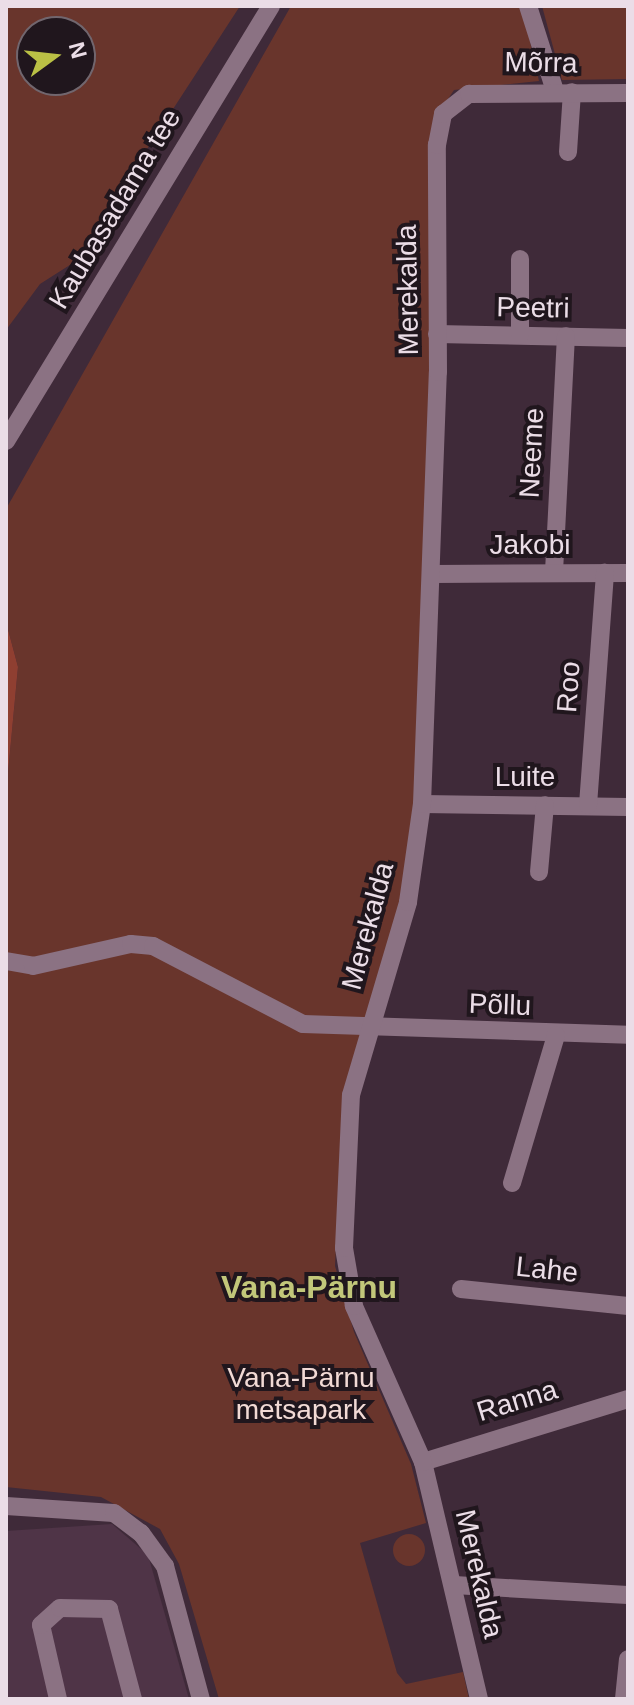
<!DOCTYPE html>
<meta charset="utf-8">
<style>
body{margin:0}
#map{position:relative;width:634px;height:1705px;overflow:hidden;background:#3f2a39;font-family:Helvetica,sans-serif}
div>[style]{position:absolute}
.built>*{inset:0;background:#4f3447}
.green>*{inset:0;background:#69352c}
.round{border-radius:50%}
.forest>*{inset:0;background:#8f3f31}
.minor>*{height:18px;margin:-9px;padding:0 9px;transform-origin:9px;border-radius:9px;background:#8b7283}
span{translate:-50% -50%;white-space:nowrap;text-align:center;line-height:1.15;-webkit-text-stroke:8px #20161d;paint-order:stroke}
.street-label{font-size:28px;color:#ebdde7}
.park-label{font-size:28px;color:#f2dad5}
.quarter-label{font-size:32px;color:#c2c77a;font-weight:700}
.frame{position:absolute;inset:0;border:8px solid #ebdde7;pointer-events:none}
.north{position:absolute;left:16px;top:16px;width:80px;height:80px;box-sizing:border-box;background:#20161d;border:2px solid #71666e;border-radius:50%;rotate:75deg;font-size:22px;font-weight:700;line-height:32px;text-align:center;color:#ebdde7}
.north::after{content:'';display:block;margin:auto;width:28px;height:36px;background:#bac045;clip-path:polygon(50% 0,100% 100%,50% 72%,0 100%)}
</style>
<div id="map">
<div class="built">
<i style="clip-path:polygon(112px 1524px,148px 1555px,189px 1699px,6px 1699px,6px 1531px)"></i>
</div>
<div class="green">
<i style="clip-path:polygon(evenodd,6px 6px,240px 6px,73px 263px,40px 284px,6px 330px,6px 6px,80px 32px,80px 80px,32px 80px,32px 32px,80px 32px)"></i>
<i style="clip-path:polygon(291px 6px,522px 6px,539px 81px,454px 90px,438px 114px,418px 785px,402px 904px,343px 1104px,335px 1266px,354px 1332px,411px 1464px,426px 1523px,360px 1543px,397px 1673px,406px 1684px,463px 1672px,469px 1699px,219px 1699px,179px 1564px,160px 1529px,101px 1497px,6px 1487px,6px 794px,18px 667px,6px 622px,6px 509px)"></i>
<i style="clip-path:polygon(542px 6px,628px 6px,628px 79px,562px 80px)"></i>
<i class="round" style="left:393px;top:1534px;width:32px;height:32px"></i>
</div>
<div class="forest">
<i style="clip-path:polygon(6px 622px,18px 667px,6px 794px)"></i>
</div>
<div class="minor">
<i style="left:528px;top:6px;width:89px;rotate:72.4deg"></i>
<i style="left:568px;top:152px;width:60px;rotate:-86.2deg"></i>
<i style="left:437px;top:334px;width:191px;rotate:1.2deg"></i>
<i style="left:520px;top:335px;width:76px;rotate:-90deg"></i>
<i style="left:6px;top:441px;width:509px;rotate:-58.65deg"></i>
<i style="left:554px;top:572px;width:236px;rotate:-87.1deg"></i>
<i style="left:433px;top:574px;width:195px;rotate:-0.3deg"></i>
<i style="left:422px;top:804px;width:206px;rotate:0.8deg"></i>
<i style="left:588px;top:805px;width:233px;rotate:-85.8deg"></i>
<i style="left:539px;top:872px;width:67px;rotate:-84.9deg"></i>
<i style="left:6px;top:961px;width:27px;rotate:10deg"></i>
<i style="left:33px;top:966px;width:100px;rotate:-12.7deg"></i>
<i style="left:131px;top:944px;width:22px;rotate:5deg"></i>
<i style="left:153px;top:946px;width:169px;rotate:27.5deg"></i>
<i style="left:303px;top:1024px;width:325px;rotate:1.9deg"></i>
<i style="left:512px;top:1183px;width:154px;rotate:-73.4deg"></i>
<i style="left:461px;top:1289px;width:168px;rotate:5.8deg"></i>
<i style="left:423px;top:1462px;width:214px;rotate:-17.1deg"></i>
<i style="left:6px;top:1506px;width:108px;rotate:3.7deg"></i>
<i style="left:114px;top:1513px;width:34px;rotate:37deg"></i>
<i style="left:141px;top:1533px;width:41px;rotate:54deg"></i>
<i style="left:165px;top:1566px;width:138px;rotate:74.9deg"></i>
<i style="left:454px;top:1585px;width:174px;rotate:3.3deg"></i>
<i style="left:58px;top:1699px;width:76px;rotate:-102.9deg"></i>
<i style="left:41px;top:1625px;width:25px;rotate:-42deg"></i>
<i style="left:60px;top:1608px;width:49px;rotate:1.2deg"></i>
<i style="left:109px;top:1609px;width:93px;rotate:75.1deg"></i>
<i style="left:479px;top:1699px;width:244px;rotate:-103.3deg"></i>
<i style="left:423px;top:1462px;width:171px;rotate:-113.9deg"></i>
<i style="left:354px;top:1306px;width:59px;rotate:-99.8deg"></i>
<i style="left:344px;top:1248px;width:153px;rotate:-87.4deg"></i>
<i style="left:351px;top:1095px;width:201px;rotate:-73.5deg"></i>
<i style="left:408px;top:902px;width:99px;rotate:-81.9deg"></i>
<i style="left:422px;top:804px;width:432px;rotate:-87.9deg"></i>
<i style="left:438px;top:372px;width:227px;rotate:-90.3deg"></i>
<i style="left:437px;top:145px;width:32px;rotate:-79deg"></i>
<i style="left:443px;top:114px;width:33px;rotate:-38deg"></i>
<i style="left:469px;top:94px;width:159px;rotate:-0.4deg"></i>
<i style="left:624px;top:1699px;width:40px;rotate:-84.3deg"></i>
</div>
<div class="street-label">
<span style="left:541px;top:63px;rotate:1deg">Mõrra</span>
<span style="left:115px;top:209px;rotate:-59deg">Kaubasadama tee</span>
<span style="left:408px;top:290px;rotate:-91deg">Merekalda</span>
<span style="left:533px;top:308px;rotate:1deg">Peetri</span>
<span style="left:532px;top:453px;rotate:-87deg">Neeme</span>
<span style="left:530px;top:545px">Jakobi</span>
<span style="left:569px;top:687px;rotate:-86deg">Roo</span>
<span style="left:525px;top:777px">Luite</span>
<span style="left:368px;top:926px;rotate:-75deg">Merekalda</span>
<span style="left:500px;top:1005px;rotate:2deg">Põllu</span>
<span style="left:547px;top:1270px;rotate:6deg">Lahe</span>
<span style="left:517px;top:1401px;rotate:-17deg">Ranna</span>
<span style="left:479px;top:1574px;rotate:77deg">Merekalda</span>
</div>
<div class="park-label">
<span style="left:301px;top:1394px">Vana-Pärnu<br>metsapark</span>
</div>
<div class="quarter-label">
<span style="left:309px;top:1287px">Vana-Pärnu</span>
</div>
<div class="frame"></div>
<div class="north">N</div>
</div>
